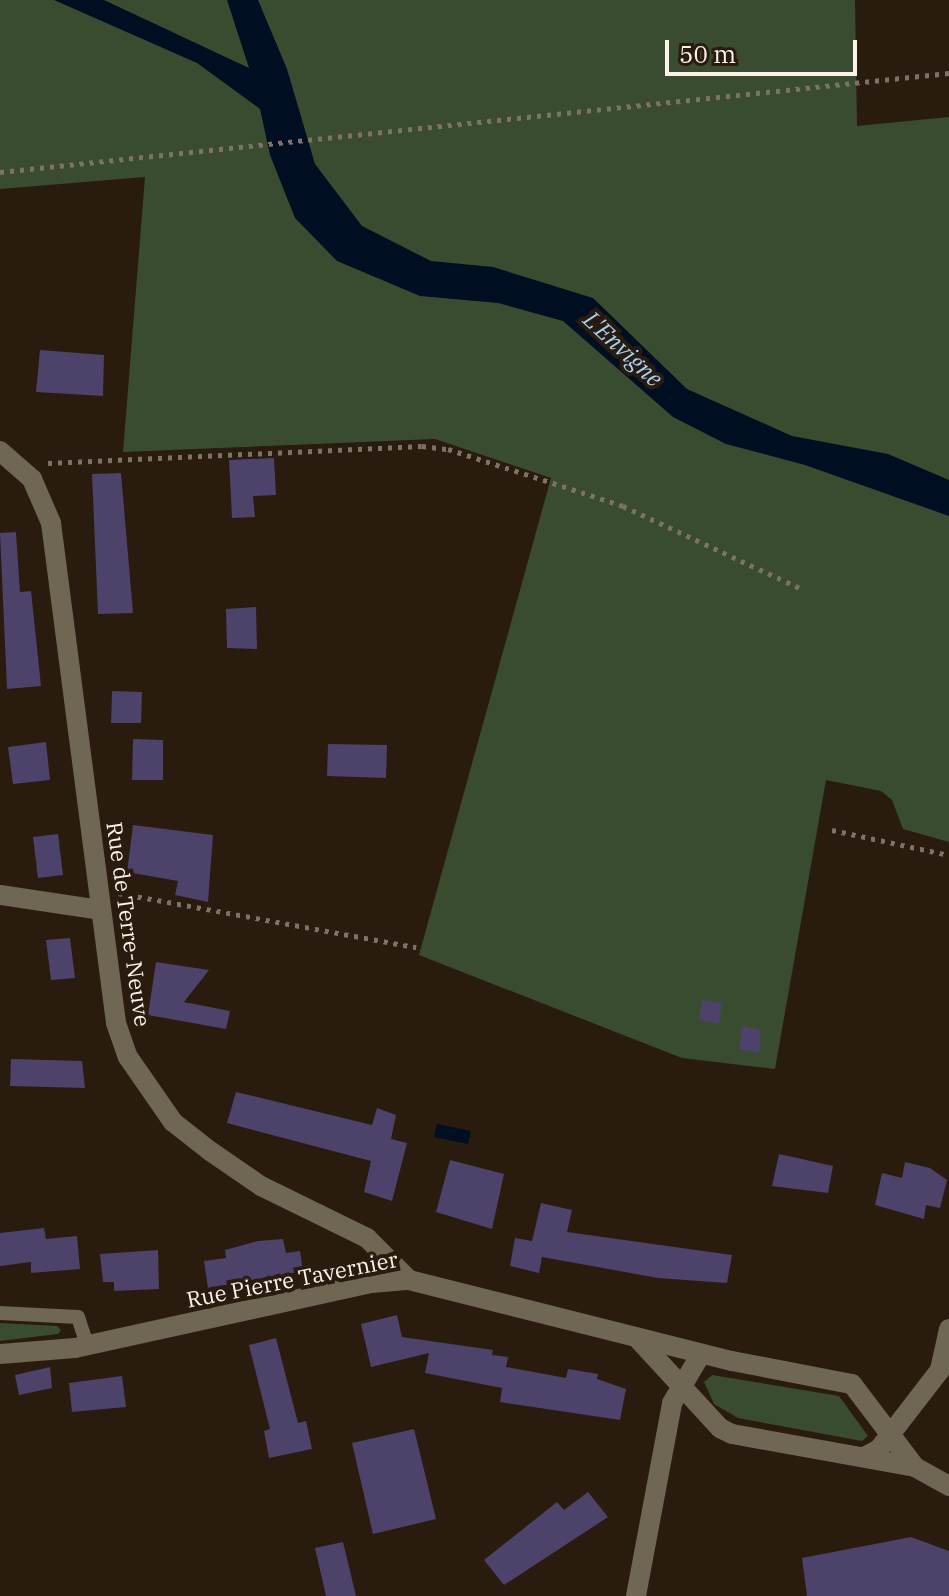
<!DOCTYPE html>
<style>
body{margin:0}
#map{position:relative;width:949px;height:1596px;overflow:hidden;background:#291b0e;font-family:"IBM Plex Serif",serif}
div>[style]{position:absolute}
.green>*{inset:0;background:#3a4c30}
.water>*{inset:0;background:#000e22}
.building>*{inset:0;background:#4d426a}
.path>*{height:5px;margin-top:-2.5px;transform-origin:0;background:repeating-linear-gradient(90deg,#7e7166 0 4px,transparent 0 10px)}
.service>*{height:14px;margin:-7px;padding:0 7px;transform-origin:7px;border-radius:7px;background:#6f6654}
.minor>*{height:20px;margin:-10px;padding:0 10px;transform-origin:10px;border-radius:10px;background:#6f6654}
span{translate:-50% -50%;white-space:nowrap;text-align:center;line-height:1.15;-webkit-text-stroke:8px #291b0e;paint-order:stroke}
.street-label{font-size:22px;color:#fcf2e9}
.water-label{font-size:24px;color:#a3d2fc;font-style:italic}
.scale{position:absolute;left:665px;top:40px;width:192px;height:36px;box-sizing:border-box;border:4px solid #fcf2e9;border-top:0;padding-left:10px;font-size:24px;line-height:28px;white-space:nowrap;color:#fcf2e9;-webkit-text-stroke:6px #291b0e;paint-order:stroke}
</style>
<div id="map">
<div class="green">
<i style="clip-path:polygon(0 0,855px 0,857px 126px,949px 117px,949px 842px,903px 829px,892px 800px,881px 791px,826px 780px,775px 1069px,682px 1058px,419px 955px,551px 478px,435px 439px,123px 452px,145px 177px,0 189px)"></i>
<i style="clip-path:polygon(0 1323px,57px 1326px,61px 1330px,58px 1334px,0 1341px)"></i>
<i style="clip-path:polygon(712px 1375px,839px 1396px,868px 1436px,862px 1441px,738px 1418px,714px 1404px,704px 1382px)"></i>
</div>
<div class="water">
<i style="clip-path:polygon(54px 0,104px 0,249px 68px,227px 0,258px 0,287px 69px,315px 164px,362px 226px,431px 261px,493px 267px,593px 298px,687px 389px,792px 436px,888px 454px,949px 480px,949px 516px,805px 465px,726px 444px,673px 417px,563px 321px,498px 303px,420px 296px,337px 261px,295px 218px,270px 155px,260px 109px,197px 63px)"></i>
<i style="clip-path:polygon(437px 1124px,471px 1131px,468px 1144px,434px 1137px)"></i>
</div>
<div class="building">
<i style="clip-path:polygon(40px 350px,104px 355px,103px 396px,36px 392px)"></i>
<i style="clip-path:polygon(274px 458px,276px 495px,253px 496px,255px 517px,232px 518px,229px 460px)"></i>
<i style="clip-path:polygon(121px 473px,133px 613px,98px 614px,92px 474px)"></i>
<i style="clip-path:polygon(16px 532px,20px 592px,31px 591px,41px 686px,7px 689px,0 533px)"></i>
<i style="clip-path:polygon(256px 607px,257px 649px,227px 648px,226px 609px)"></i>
<i style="clip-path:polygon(112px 691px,142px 692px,141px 723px,111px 723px)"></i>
<i style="clip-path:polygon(133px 739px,163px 740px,163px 780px,132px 780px)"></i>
<i style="clip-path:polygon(46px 742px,50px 780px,13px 784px,8px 747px)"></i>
<i style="clip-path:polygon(328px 744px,387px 745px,386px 778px,327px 776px)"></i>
<i style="clip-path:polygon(133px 825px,213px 835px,208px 902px,175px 895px,178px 881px,127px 872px)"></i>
<i style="clip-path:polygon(58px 834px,63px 875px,38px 878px,33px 837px)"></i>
<i style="clip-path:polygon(70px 938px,75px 978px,51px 980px,46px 940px)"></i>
<i style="clip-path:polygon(156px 962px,209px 970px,184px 1002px,230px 1011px,226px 1029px,148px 1015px)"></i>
<i style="clip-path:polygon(702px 1000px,722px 1003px,719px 1024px,699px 1020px)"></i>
<i style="clip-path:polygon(742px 1026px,761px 1030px,759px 1053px,739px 1049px)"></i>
<i style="clip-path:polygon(11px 1059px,82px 1061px,85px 1088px,10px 1086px)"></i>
<i style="clip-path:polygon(236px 1092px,372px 1125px,377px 1108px,396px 1115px,391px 1139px,407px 1143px,392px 1201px,364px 1192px,371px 1161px,227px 1123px)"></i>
<i style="clip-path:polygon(779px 1154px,833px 1166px,828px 1193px,772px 1186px)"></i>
<i style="clip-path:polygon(450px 1160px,504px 1174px,492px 1229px,436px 1212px)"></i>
<i style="clip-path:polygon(905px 1162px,930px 1168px,947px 1180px,940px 1208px,926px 1205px,924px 1219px,875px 1205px,882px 1173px,902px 1178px)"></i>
<i style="clip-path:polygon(541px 1203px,572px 1210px,567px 1232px,732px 1255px,727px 1283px,658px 1278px,542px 1257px,539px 1273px,510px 1266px,515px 1238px,532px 1241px)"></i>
<i style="clip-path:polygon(44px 1228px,46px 1239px,77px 1236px,80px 1269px,31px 1273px,31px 1262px,0 1266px,0 1233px)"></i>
<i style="clip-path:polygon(283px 1239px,286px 1253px,300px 1251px,303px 1271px,208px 1288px,204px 1261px,226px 1258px,225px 1250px,258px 1241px)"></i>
<i style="clip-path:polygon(158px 1250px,159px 1289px,114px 1291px,114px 1282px,103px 1282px,100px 1254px)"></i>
<i style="clip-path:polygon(397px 1315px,402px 1337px,493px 1350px,492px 1355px,508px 1357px,506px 1367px,566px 1378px,568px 1369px,598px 1374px,597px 1379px,626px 1389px,620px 1420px,500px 1402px,502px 1388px,425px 1373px,429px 1353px,371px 1367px,361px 1324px)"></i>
<i style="clip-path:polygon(276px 1338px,298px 1423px,306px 1421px,312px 1449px,269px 1458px,264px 1431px,270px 1429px,249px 1345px)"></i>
<i style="clip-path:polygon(50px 1367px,52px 1388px,19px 1395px,15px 1375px)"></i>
<i style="clip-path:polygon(122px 1376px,126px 1407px,72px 1412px,69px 1383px)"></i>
<i style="clip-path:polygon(414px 1429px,436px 1519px,373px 1534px,352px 1443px)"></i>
<i style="clip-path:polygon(588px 1492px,608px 1517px,504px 1585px,484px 1560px,557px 1502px,564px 1510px)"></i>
<i style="clip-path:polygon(911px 1537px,949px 1551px,949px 1596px,807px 1596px,802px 1558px)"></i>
<i style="clip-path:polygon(343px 1542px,356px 1596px,326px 1596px,315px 1548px)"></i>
</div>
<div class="path">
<i style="left:0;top:172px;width:954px;rotate:-5.96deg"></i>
<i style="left:48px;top:463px;width:374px;rotate:-2.6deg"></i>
<i style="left:422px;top:446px;width:26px;rotate:7deg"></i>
<i style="left:448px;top:449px;width:184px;rotate:18deg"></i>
<i style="left:623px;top:506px;width:195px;rotate:24.9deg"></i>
<i style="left:832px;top:830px;width:120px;rotate:12.1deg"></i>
<i style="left:118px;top:893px;width:303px;rotate:10.3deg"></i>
</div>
<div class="service">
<i style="left:0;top:1313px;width:78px;rotate:2.9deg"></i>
<i style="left:78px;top:1317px;width:29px;rotate:72deg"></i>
</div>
<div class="minor">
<i style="left:0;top:451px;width:43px;rotate:41.2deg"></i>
<i style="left:32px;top:479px;width:48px;rotate:66.6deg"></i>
<i style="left:51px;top:523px;width:504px;rotate:82.59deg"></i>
<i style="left:116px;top:1023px;width:36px;rotate:71deg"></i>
<i style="left:128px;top:1057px;width:79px;rotate:55.3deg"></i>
<i style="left:173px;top:1122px;width:47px;rotate:38.1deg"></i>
<i style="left:210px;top:1151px;width:62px;rotate:34.5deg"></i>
<i style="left:261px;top:1186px;width:118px;rotate:26.1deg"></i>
<i style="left:367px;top:1238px;width:59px;rotate:45deg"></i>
<i style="left:0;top:895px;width:101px;rotate:8.5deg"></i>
<i style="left:639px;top:1340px;width:120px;rotate:47.4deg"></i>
<i style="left:720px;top:1428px;width:13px;rotate:27deg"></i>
<i style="left:732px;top:1434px;width:186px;rotate:10.2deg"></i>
<i style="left:915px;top:1467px;width:39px;rotate:29deg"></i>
<i style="left:0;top:1354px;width:75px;rotate:-4.6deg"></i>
<i style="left:75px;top:1348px;width:303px;rotate:-12.4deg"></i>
<i style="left:371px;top:1283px;width:38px;rotate:-5deg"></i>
<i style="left:409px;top:1280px;width:333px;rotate:14.1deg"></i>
<i style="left:732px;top:1361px;width:122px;rotate:10.9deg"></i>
<i style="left:852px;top:1384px;width:104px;rotate:52.8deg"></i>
<i style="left:864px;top:1457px;width:17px;rotate:-28deg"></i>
<i style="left:879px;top:1449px;width:100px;rotate:-52.3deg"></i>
<i style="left:940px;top:1370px;width:42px;rotate:-77.6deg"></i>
<i style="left:636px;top:1596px;width:196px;rotate:-79.4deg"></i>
<i style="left:672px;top:1403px;width:57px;rotate:-59.4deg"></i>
</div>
<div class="street-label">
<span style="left:129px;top:924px;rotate:82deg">Rue de Terre-Neuve</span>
<span style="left:292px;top:1279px;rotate:-11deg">Rue Pierre Tavernier</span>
</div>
<div class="water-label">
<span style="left:623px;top:349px;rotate:43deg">L'Envigne</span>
</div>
<div class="scale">50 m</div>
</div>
